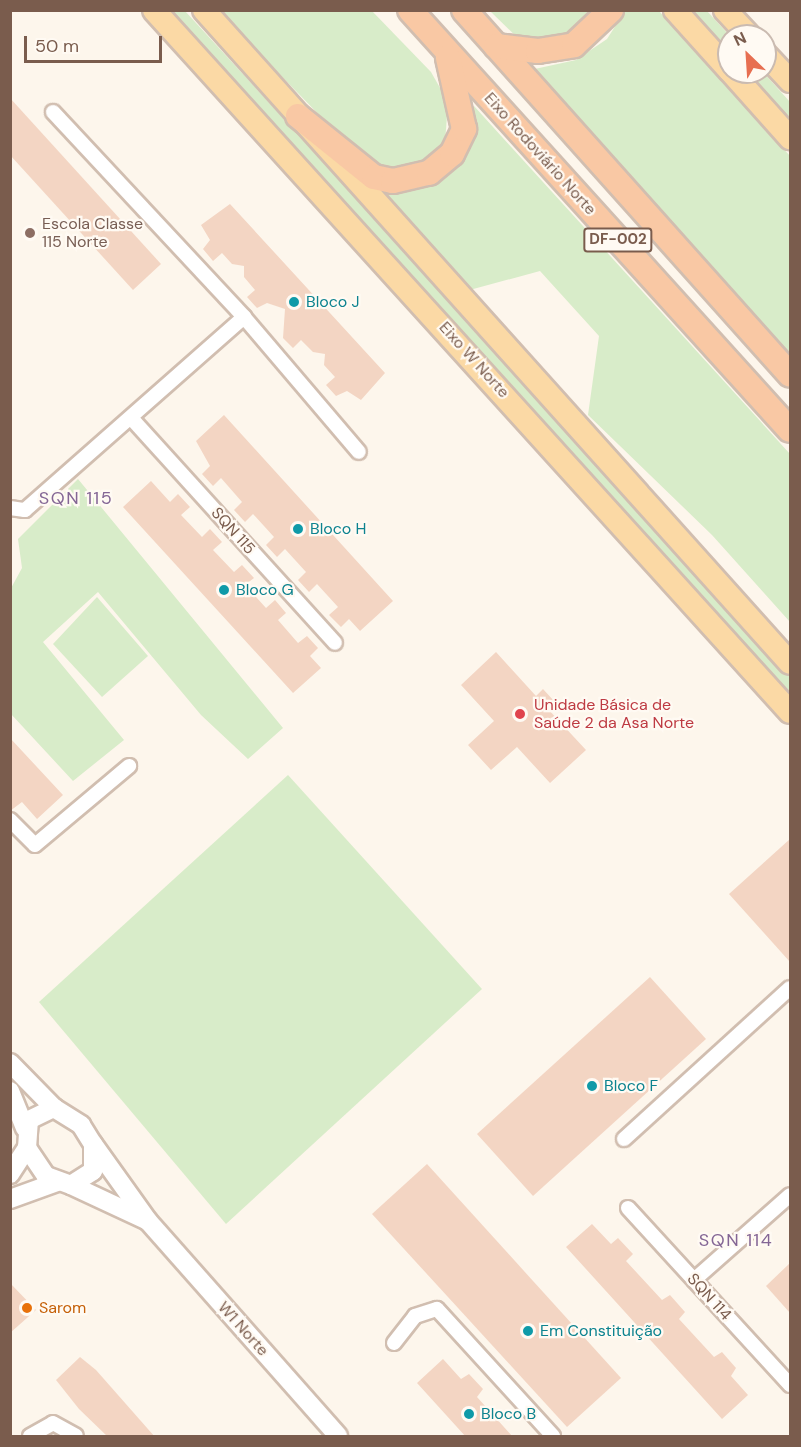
<!DOCTYPE html>
<meta charset="utf-8">
<style>
body{margin:0}
#map{position:relative;width:801px;height:1447px;overflow:hidden;background:#fdf6ec;font-family:"DM Sans",sans-serif}
div>[style]{position:absolute}
.green>*{inset:0;background:#d8ecc9}
.building>*{inset:0;background:#f3d5c3}
.roads{filter:drop-shadow(2px 0 #d1beb0) drop-shadow(-2px 0 #d1beb0) drop-shadow(0 2px #d1beb0) drop-shadow(0 -2px #d1beb0)}
.minor>*{height:14px;margin:-7px;padding:0 7px;transform-origin:7px;border-radius:7px;background:#fff}
.tertiary>*{height:18px;margin:-9px;padding:0 9px;transform-origin:9px;border-radius:9px;background:#fff}
.primary>*{height:22px;margin:-11px;padding:0 11px;transform-origin:11px;border-radius:11px;background:#fbd9a5}
.trunk>*{height:24px;margin:-12px;padding:0 12px;transform-origin:12px;border-radius:12px;background:#f9c8a4}
.dots>*{width:16px;height:16px;translate:-50% -50%;box-sizing:border-box;border:3px solid #fffaf3;border-radius:50%}
span{translate:-50% -50%;white-space:nowrap;text-align:center;line-height:1.15;-webkit-text-stroke:4.5px #fffaf3;paint-order:stroke}
.shield-label span{padding:2px 4px;background:#fffaf3;border:2px solid;border-radius:4px;-webkit-text-stroke-width:0}
.shield-label{font-size:15px;color:#7a5c4d;font-weight:700}
.street-label{font-size:16px;color:#7a5c4d}
.education-label{font-size:16px;color:#785e54}
.left{translate:0 -50%;text-align:left}
.culture-label{font-size:16px;color:#0d838f}
.health-label{font-size:16px;color:#be3a42}
.food-label{font-size:16px;color:#c56008}
.neighbourhood-label{font-size:18px;color:#846695;letter-spacing:1.5px}
.frame{position:absolute;inset:0;border:12px solid #7a5c4d;pointer-events:none}
.north{position:absolute;left:717px;top:24px;width:60px;height:60px;box-sizing:border-box;background:#fffaf3;border:2px solid #cabbb1;border-radius:50%;rotate:335deg;font-size:16px;font-weight:700;line-height:24px;text-align:center;color:#7a5c4d}
.north::after{content:'';display:block;margin:auto;width:21px;height:27px;background:#e76f51;clip-path:polygon(50% 0,100% 100%,50% 72%,0 100%)}
.scale{position:absolute;left:24px;top:36px;width:138px;height:27px;box-sizing:border-box;border:3px solid #7a5c4d;border-top:0;padding-left:8px;font-size:18px;line-height:21px;white-space:nowrap;color:#7a5c4d;-webkit-text-stroke:4px #fffaf3;paint-order:stroke}
</style>
<div id="map">
<div class="green">
<i style="clip-path:polygon(166px 11px,185px 11px,790px 670px,790px 704px)"></i>
<i style="clip-path:polygon(218px 11px,372px 11px,431px 72px,448px 102px,445px 143px,436px 157px,414px 167px,390px 172px,366px 163px)"></i>
<i style="clip-path:polygon(490px 11px,598px 11px,571px 37px,524px 44px)"></i>
<i style="clip-path:polygon(625px 11px,659px 11px,790px 156px,790px 358px,530px 70px,576px 60px,607px 39px)"></i>
<i style="clip-path:polygon(687px 11px,707px 11px,730px 36px,729px 56px)"></i>
<i style="clip-path:polygon(743px 72px,763px 72px,790px 102px,790px 126px)"></i>
<i style="clip-path:polygon(474px 106px,790px 454px,790px 622px,712px 535px,588px 415px,599px 336px,540px 271px,466px 291px,378px 191px,438px 181px,463px 156px)"></i>
<i style="clip-path:polygon(78px 479px,283px 728px,248px 759px,201px 715px,98px 592px,43px 642px,124px 740px,73px 781px,11px 714px,10px 590px,22px 568px,18px 539px)"></i>
<i style="clip-path:polygon(97px 597px,148px 656px,102px 697px,53px 644px)"></i>
<i style="clip-path:polygon(288px 775px,482px 989px,226px 1224px,39px 1002px)"></i>
</div>
<div class="building">
<i style="clip-path:polygon(10px 98px,161px 264px,133px 290px,10px 155px)"></i>
<i style="clip-path:polygon(230px 204px,385px 373px,361px 400px,347px 391px,336px 396px,326px 385px,335px 377px,324px 365px,325px 354px,313px 352px,301px 340px,293px 348px,283px 338px,285px 309px,267px 303px,257px 308px,247px 297px,255px 290px,244px 277px,244px 266px,232px 264px,222px 253px,213px 261px,203px 249px,210px 240px,201px 225px)"></i>
<i style="clip-path:polygon(224px 415px,393px 601px,360px 631px,349px 619px,341px 627px,329px 615px,338px 607px,317px 584px,309px 592px,298px 580px,306px 572px,285px 549px,277px 557px,266px 545px,274px 537px,253px 514px,245px 522px,234px 510px,242px 502px,221px 478px,213px 486px,202px 474px,210px 466px,196px 441px)"></i>
<i style="clip-path:polygon(151px 481px,170px 502px,178px 494px,190px 507px,181px 515px,202px 537px,210px 529px,222px 542px,213px 550px,234px 572px,242px 565px,254px 578px,245px 585px,266px 608px,275px 600px,286px 613px,278px 620px,298px 643px,307px 636px,318px 648px,310px 656px,321px 668px,293px 693px,123px 507px)"></i>
<i style="clip-path:polygon(496px 652px,536px 696px,543px 689px,554px 701px,547px 708px,586px 750px,550px 783px,517px 747px,491px 770px,468px 745px,494px 721px,461px 685px)"></i>
<i style="clip-path:polygon(10px 738px,63px 795px,37px 819px,22px 802px,10px 811px)"></i>
<i style="clip-path:polygon(790px 839px,790px 962px,729px 894px)"></i>
<i style="clip-path:polygon(650px 977px,706px 1039px,533px 1196px,477px 1134px)"></i>
<i style="clip-path:polygon(427px 1164px,621px 1378px,567px 1427px,372px 1214px)"></i>
<i style="clip-path:polygon(592px 1224px,611px 1244px,618px 1238px,633px 1254px,626px 1261px,662px 1300px,670px 1295px,685px 1312px,679px 1319px,714px 1357px,722px 1352px,736px 1368px,731px 1376px,748px 1395px,722px 1419px,566px 1247px)"></i>
<i style="clip-path:polygon(790px 1263px,790px 1313px,766px 1286px)"></i>
<i style="clip-path:polygon(10px 1283px,36px 1310px,10px 1333px)"></i>
<i style="clip-path:polygon(80px 1357px,96px 1370px,155px 1437px,108px 1437px,79px 1409px,56px 1380px)"></i>
<i style="clip-path:polygon(443px 1359px,461px 1379px,469px 1374px,483px 1389px,477px 1397px,513px 1437px,466px 1437px,417px 1383px)"></i>
</div>
<div class="roads">
<div class="minor">
<i style="left:53px;top:112px;width:280px;rotate:47deg"></i>
<i style="left:244px;top:317px;width:177px;rotate:49.6deg"></i>
<i style="left:132px;top:419px;width:302px;rotate:47.8deg"></i>
<i style="left:10px;top:508px;width:15px;rotate:8deg"></i>
<i style="left:25px;top:510px;width:292px;rotate:-41.4deg"></i>
<i style="left:10px;top:820px;width:35px;rotate:45deg"></i>
<i style="left:35px;top:845px;width:123px;rotate:-40deg"></i>
<i style="left:624px;top:1139px;width:224px;rotate:-42.3deg"></i>
<i style="left:628px;top:1208px;width:240px;rotate:47.5deg"></i>
<i style="left:694px;top:1280px;width:128px;rotate:-41.5deg"></i>
<i style="left:394px;top:1343px;width:34px;rotate:-52deg"></i>
<i style="left:415px;top:1316px;width:23px;rotate:-18deg"></i>
<i style="left:437px;top:1309px;width:172px;rotate:47.6deg"></i>
<i style="left:30px;top:1436px;width:26px;rotate:-29deg"></i>
<i style="left:53px;top:1423px;width:26px;rotate:29deg"></i>
</div>
<div class="tertiary">
<i style="left:10px;top:1063px;width:63px;rotate:45.6deg"></i>
<i style="left:10px;top:1091px;width:40px;rotate:68deg"></i>
<i style="left:54px;top:1108px;width:32px;rotate:32deg"></i>
<i style="left:81px;top:1125px;width:22px;rotate:58deg"></i>
<i style="left:93px;top:1144px;width:27px;rotate:90deg"></i>
<i style="left:93px;top:1171px;width:26px;rotate:148deg"></i>
<i style="left:71px;top:1185px;width:27px;rotate:-160deg"></i>
<i style="left:46px;top:1176px;width:34px;rotate:-124deg"></i>
<i style="left:27px;top:1148px;width:28px;rotate:-86deg"></i>
<i style="left:29px;top:1120px;width:28px;rotate:-26deg"></i>
<i style="left:93px;top:1144px;width:95px;rotate:54.5deg"></i>
<i style="left:148px;top:1221px;width:287px;rotate:48.5deg"></i>
<i style="left:10px;top:1174px;width:31px;rotate:-57deg"></i>
<i style="left:71px;top:1185px;width:83px;rotate:25deg"></i>
<i style="left:10px;top:1199px;width:50px;rotate:-19.9deg"></i>
</div>
<div class="primary">
<i style="left:154px;top:10px;width:947px;rotate:47.82deg"></i>
<i style="left:204px;top:10px;width:877px;rotate:48.1deg"></i>
<i style="left:675px;top:10px;width:81px;rotate:48deg"></i>
<i style="left:725px;top:10px;width:35px;rotate:47deg"></i>
<i style="left:765px;top:54px;width:37px;rotate:47deg"></i>
<i style="left:731px;top:72px;width:89px;rotate:48.2deg"></i>
</div>
<div class="trunk">
<i style="left:410px;top:10px;width:566px;rotate:47.86deg"></i>
<i style="left:464px;top:10px;width:489px;rotate:48.2deg"></i>
<i style="left:496px;top:46px;width:42px;rotate:6.8deg"></i>
<i style="left:538px;top:51px;width:36px;rotate:-9deg"></i>
<i style="left:574px;top:45px;width:51px;rotate:-43.4deg"></i>
<i style="left:298px;top:116px;width:97px;rotate:38.8deg"></i>
<i style="left:374px;top:177px;width:19px;rotate:12deg"></i>
<i style="left:393px;top:181px;width:37px;rotate:-13deg"></i>
<i style="left:429px;top:173px;width:30px;rotate:-40deg"></i>
<i style="left:452px;top:154px;width:28px;rotate:-64deg"></i>
<i style="left:464px;top:129px;width:73px;rotate:-102.7deg"></i>
</div>
</div>
<div class="dots">
<i style="left:30px;top:233px;background:#8d6e63"></i>
<i style="left:294px;top:302px;background:#0f9aa8"></i>
<i style="left:298px;top:529px;background:#0f9aa8"></i>
<i style="left:224px;top:590px;background:#0f9aa8"></i>
<i style="left:520px;top:714px;background:#e0444e"></i>
<i style="left:592px;top:1086px;background:#0f9aa8"></i>
<i style="left:27px;top:1308px;background:#e8710a"></i>
<i style="left:528px;top:1331px;background:#0f9aa8"></i>
<i style="left:469px;top:1414px;background:#0f9aa8"></i>
</div>
<div class="shield-label">
<span style="left:618px;top:240px">DF-002</span>
</div>
<div class="street-label">
<span style="left:540px;top:154px;rotate:48deg">Eixo Rodoviário Norte</span>
<span style="left:474px;top:360px;rotate:48deg">Eixo W Norte</span>
<span style="left:233px;top:531px;rotate:48deg">SQN 115</span>
<span style="left:709px;top:1297px;rotate:48deg">SQN 114</span>
<span style="left:243px;top:1329px;rotate:48deg">W1 Norte</span>
</div>
<div class="education-label">
<span class="left" style="left:42px;top:233px">Escola Classe<br>115 Norte</span>
</div>
<div class="culture-label">
<span class="left" style="left:306px;top:302px">Bloco J</span>
<span class="left" style="left:310px;top:529px">Bloco H</span>
<span class="left" style="left:236px;top:590px">Bloco G</span>
<span class="left" style="left:604px;top:1086px">Bloco F</span>
<span class="left" style="left:540px;top:1331px">Em Constituição</span>
<span class="left" style="left:481px;top:1414px">Bloco B</span>
</div>
<div class="health-label">
<span class="left" style="left:534px;top:714px">Unidade Básica de<br>Saúde 2 da Asa Norte</span>
</div>
<div class="food-label">
<span class="left" style="left:39px;top:1308px">Sarom</span>
</div>
<div class="neighbourhood-label">
<span style="left:76px;top:498px">SQN 115</span>
<span style="left:736px;top:1240px">SQN 114</span>
</div>
<div class="frame"></div>
<div class="north">N</div>
<div class="scale">50 m</div>
</div>
